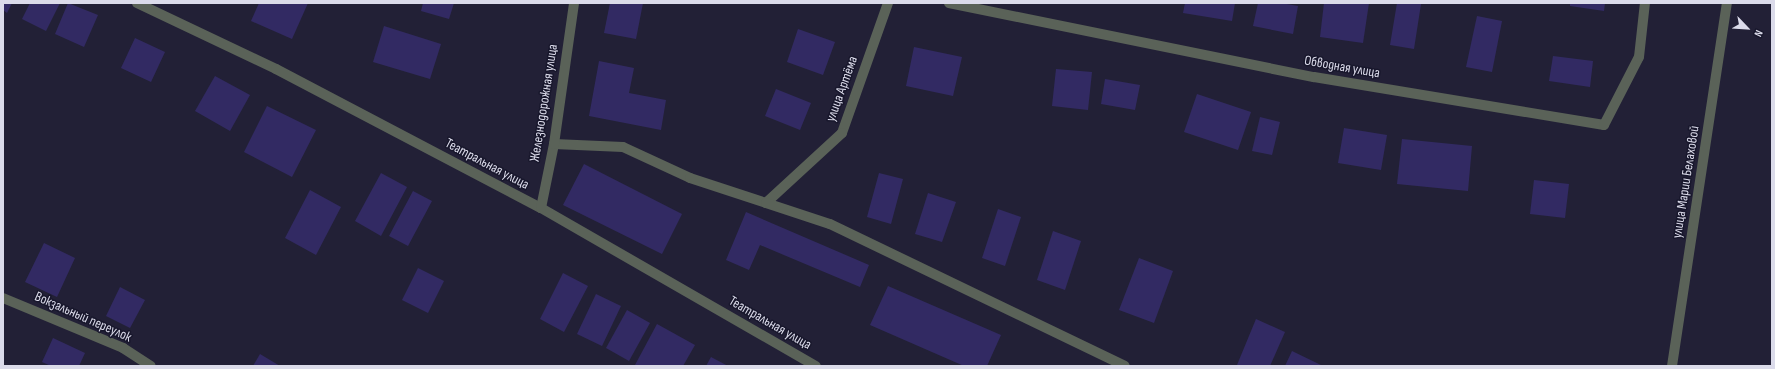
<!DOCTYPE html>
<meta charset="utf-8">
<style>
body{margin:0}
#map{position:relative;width:1775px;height:369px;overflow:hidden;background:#222036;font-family:"Sofia Sans Condensed",sans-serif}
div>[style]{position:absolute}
.building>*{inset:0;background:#322a63}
.service>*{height:10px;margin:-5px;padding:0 5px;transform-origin:5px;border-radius:5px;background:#5a6258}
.minor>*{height:10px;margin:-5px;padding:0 5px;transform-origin:5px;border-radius:5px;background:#5a6258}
span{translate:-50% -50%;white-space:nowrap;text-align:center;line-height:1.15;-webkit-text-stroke:3px #18172c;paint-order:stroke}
.street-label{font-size:14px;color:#dbdbea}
.frame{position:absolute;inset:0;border:4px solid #dbdbea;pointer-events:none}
.north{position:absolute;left:1727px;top:8px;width:40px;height:40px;-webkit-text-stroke:3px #18172c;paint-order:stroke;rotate:115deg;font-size:11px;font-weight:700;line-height:16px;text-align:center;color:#dbdbea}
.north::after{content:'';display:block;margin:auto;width:14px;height:18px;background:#dbdbea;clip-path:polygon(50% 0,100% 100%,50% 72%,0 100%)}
</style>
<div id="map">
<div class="building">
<i style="clip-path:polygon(3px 3px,12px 3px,7px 13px,3px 10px)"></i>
<i style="clip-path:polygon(30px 3px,60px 3px,46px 31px,22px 19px)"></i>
<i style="clip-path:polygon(68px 3px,98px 15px,84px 47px,55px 34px)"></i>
<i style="clip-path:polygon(259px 3px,308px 3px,292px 39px,251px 21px)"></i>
<i style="clip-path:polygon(423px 3px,454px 3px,449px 19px,421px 11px)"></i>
<i style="clip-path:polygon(610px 3px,643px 3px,636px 39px,604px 33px)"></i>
<i style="clip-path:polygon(1185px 3px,1235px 3px,1232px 21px,1183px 13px)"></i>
<i style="clip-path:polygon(1258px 3px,1281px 3px,1298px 6px,1293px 34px,1253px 26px)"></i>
<i style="clip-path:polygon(1324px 3px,1369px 3px,1363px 43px,1320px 37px)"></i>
<i style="clip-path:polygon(1397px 3px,1421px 4px,1414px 49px,1390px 45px)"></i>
<i style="clip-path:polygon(1570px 3px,1605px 3px,1604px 11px,1570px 6px)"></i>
<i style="clip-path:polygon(1477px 16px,1502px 21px,1492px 72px,1466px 67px)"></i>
<i style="clip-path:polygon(384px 26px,441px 44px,430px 79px,373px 62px)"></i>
<i style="clip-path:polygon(798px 29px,835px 42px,823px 75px,787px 62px)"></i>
<i style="clip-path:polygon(135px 38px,165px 52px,151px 82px,121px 68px)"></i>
<i style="clip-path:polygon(914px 47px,962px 57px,953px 96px,906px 86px)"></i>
<i style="clip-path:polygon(1553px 56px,1593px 61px,1590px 87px,1549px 81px)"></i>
<i style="clip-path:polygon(599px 61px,634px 68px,629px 93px,666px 100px,661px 130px,589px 116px)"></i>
<i style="clip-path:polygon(1056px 69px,1092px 72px,1088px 110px,1052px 106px)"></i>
<i style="clip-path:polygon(215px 76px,250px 95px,230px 131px,195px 111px)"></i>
<i style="clip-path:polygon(1105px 79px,1140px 85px,1135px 110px,1101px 104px)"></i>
<i style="clip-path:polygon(776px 89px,811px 103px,800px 130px,765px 116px)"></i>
<i style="clip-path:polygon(1197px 94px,1251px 112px,1238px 150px,1184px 132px)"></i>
<i style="clip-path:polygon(267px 106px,316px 130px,292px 177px,244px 152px)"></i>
<i style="clip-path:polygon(1260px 117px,1280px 122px,1272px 155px,1252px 151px)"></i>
<i style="clip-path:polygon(1344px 128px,1387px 135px,1381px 170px,1338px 163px)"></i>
<i style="clip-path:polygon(1402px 139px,1472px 146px,1468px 191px,1397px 184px)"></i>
<i style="clip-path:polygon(584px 164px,682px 214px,662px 254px,563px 205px)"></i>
<i style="clip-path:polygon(381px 173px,407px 187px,381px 236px,355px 221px)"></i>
<i style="clip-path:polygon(879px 173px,903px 179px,891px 224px,867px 217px)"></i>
<i style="clip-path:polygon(1534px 180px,1569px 184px,1565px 218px,1530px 214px)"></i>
<i style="clip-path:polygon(310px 190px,341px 207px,316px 255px,285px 238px)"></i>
<i style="clip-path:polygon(413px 191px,432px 201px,408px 246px,389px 236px)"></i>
<i style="clip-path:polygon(928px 193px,956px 202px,942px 242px,915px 234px)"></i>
<i style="clip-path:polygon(998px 209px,1021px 217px,1005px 266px,982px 258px)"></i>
<i style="clip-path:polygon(746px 212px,869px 265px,860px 287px,760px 245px,749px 270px,726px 260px)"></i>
<i style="clip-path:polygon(1053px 231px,1081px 241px,1065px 290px,1037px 280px)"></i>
<i style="clip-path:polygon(44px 243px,75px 258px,57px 297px,25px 282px)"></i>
<i style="clip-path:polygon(1139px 258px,1173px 271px,1154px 323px,1119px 310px)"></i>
<i style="clip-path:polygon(418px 268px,444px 281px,428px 313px,402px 300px)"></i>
<i style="clip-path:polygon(563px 273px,588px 286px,564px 332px,540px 319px)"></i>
<i style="clip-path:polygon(888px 286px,1001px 335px,987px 366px,964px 366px,870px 325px)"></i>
<i style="clip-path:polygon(120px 287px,145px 300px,130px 328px,106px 316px)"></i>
<i style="clip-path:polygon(596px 294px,621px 306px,602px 346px,577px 334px)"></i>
<i style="clip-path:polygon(627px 310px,650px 323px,629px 361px,606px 348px)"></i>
<i style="clip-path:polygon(1256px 319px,1285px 332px,1270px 366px,1239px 366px,1237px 365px)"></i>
<i style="clip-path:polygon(657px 324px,695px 345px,683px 366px,635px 365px)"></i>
<i style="clip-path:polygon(53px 338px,85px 353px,79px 366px,51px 366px,42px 362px)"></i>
<i style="clip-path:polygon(1292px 351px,1323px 366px,1285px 366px)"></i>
<i style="clip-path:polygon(260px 354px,280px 366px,253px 366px)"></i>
<i style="clip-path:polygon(711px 357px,728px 366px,706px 366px)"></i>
</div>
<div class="service">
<i style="left:554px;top:144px;width:69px;rotate:2.5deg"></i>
<i style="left:623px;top:147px;width:74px;rotate:24.8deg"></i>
<i style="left:690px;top:178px;width:80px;rotate:18.2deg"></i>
</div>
<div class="minor">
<i style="left:137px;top:3px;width:154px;rotate:25.4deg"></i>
<i style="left:276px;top:69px;width:299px;rotate:27.7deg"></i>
<i style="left:541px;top:208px;width:317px;rotate:29.9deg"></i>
<i style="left:888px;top:3px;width:138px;rotate:109.5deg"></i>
<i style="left:842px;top:133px;width:103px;rotate:137.4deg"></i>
<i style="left:766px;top:203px;width:67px;rotate:18.2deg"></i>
<i style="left:830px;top:224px;width:327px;rotate:25.7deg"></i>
<i style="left:949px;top:3px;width:372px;rotate:11.5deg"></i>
<i style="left:1314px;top:77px;width:294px;rotate:9.4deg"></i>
<i style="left:1604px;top:125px;width:76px;rotate:-62.8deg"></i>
<i style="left:1639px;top:57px;width:54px;rotate:-83.7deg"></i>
<i style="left:541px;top:208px;width:65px;rotate:-78.5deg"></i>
<i style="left:554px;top:144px;width:142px;rotate:-81.9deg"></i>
<i style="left:3px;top:298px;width:130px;rotate:22.6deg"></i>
<i style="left:123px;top:348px;width:33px;rotate:33deg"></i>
<i style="left:1672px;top:366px;width:367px;rotate:-81.4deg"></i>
</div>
<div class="street-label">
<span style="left:1342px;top:67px;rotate:10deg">Обводная улица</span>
<span style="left:842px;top:89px;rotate:-70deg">улица Артёма</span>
<span style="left:544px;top:103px;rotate:-81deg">Железнодорожная улица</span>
<span style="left:487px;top:164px;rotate:28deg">Театральная улица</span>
<span style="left:1686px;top:182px;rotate:-81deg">улица Марии Белаховой</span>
<span style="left:83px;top:317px;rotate:24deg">Вокзальный переулок</span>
<span style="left:770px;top:323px;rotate:30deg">Театральная улица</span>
</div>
<div class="frame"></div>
<div class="north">N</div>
</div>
